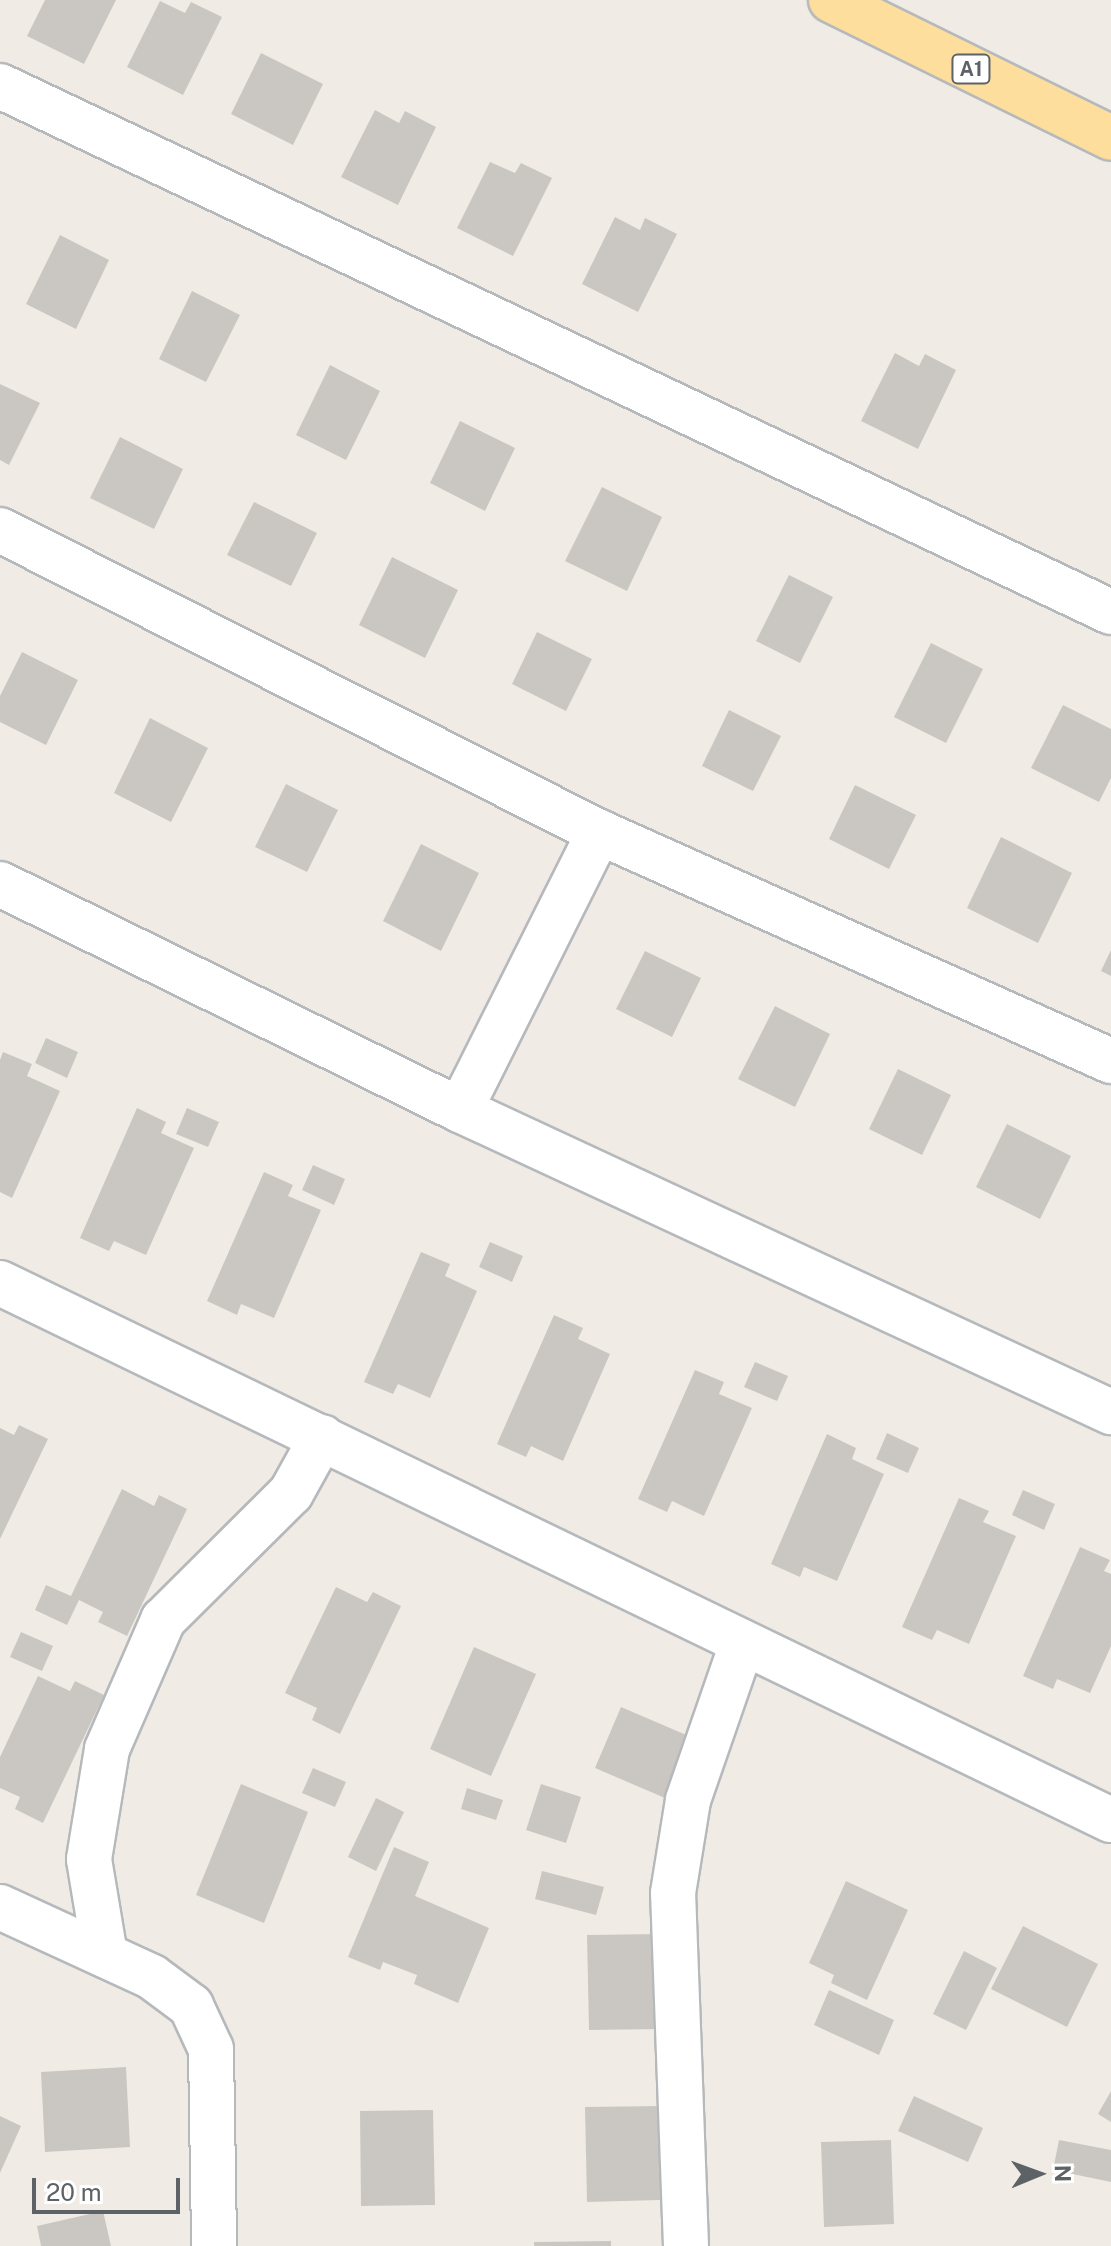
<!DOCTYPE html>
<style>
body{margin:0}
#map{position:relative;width:1111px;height:2246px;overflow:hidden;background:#f0ece5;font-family:"Public Sans",sans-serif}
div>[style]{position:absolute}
.building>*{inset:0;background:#cac7c2}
.roads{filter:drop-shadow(2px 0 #b6b9bc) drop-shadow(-2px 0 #b6b9bc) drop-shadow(0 2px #b6b9bc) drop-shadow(0 -2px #b6b9bc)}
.minor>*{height:44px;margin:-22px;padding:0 22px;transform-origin:22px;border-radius:22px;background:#fff}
.trunk>*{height:44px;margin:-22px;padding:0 22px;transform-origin:22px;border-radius:22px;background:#fede9c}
span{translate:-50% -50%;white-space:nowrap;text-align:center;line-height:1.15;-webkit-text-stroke:8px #fff;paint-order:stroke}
.shield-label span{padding:2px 6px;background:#fff;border:2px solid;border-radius:6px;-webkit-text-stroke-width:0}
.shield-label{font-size:20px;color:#5d6266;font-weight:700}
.north{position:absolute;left:999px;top:2134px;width:80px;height:80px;-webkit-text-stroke:6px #fff;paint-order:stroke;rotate:89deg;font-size:22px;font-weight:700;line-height:32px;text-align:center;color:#5d6266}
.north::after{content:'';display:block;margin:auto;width:28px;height:36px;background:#5d6266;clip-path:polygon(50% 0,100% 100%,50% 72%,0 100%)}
.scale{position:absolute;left:32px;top:2178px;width:148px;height:36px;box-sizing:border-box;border:4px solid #5d6266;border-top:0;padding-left:10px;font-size:24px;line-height:28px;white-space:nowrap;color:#5d6266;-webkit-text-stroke:6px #fff;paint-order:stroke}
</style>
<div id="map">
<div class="building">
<i style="clip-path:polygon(45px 0,116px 0,84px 64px,27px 36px)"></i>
<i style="clip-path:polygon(160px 1px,185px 13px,191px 2px,222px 17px,183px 95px,127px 67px)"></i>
<i style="clip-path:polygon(261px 53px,323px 84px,293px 145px,231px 114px)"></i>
<i style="clip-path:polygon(375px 110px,399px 123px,405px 111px,436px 127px,398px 205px,341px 177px)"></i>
<i style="clip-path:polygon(490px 162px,515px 173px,521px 163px,552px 178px,513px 256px,457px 228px)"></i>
<i style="clip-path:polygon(615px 217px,640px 230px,645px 218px,677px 234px,638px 312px,582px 284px)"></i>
<i style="clip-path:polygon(60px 235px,109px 260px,76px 329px,26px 304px)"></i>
<i style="clip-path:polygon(192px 291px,240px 315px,206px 382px,159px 359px)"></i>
<i style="clip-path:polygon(895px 353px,919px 366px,925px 354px,956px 370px,918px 449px,861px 421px)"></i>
<i style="clip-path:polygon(330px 365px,380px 391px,346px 460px,296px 435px)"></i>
<i style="clip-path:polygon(0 384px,40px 403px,9px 465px,0 460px)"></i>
<i style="clip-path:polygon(460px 421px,515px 448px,485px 511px,430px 483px)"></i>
<i style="clip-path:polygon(120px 437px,183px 469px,154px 529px,90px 498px)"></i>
<i style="clip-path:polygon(602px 487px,662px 517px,627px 591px,565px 561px)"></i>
<i style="clip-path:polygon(254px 502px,317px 533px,291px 586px,227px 555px)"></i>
<i style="clip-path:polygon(392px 557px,458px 590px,425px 658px,359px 625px)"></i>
<i style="clip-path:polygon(789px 575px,833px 597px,800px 663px,756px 641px)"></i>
<i style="clip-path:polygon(537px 632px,592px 659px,566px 711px,512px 684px)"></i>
<i style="clip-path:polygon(931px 643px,983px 669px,946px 743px,894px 717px)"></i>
<i style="clip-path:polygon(22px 652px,78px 680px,46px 745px,0 722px,0 696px)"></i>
<i style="clip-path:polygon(1063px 705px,1111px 729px,1111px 778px,1099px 802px,1031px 768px)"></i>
<i style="clip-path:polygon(729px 710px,781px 736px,753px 791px,702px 766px)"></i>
<i style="clip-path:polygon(150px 718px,208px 748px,171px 822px,114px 793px)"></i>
<i style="clip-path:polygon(286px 784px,338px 810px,307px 872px,255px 847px)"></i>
<i style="clip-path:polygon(855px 785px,916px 815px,889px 869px,829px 839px)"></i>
<i style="clip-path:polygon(1001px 837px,1072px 873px,1038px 943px,967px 908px)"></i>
<i style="clip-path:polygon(421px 844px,479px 873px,441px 951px,383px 921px)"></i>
<i style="clip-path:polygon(1111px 950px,1111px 976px,1101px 971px)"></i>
<i style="clip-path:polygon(645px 951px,701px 978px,672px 1037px,616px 1009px)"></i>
<i style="clip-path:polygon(775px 1006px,830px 1034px,795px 1107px,738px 1079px)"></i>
<i style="clip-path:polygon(46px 1038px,78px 1052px,67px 1078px,35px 1063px)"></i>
<i style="clip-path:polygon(3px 1052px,32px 1064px,27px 1076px,60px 1091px,12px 1198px,0 1192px,0 1060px)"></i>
<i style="clip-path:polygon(898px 1069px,951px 1095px,922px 1155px,869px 1129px)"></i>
<i style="clip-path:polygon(137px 1108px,166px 1122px,161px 1133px,194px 1148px,146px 1255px,114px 1241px,109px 1251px,80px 1238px)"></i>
<i style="clip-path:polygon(187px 1108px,219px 1122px,208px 1147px,176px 1134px)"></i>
<i style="clip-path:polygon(1007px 1124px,1071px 1156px,1040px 1219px,976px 1187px)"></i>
<i style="clip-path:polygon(313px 1165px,345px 1179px,334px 1205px,302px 1190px)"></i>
<i style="clip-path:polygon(264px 1172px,293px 1185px,288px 1196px,321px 1210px,274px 1318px,241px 1304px,237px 1315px,207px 1301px)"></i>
<i style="clip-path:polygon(490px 1242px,523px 1256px,512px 1282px,479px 1267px)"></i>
<i style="clip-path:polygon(421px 1252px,450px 1264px,445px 1276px,477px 1291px,430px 1398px,398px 1384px,393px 1394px,364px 1382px)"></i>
<i style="clip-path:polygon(554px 1315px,583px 1328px,578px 1339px,610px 1354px,563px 1461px,531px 1446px,526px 1457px,497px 1444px)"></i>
<i style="clip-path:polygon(755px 1362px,788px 1376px,777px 1401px,744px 1387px)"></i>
<i style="clip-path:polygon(695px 1370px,724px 1382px,719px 1394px,752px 1408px,704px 1516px,672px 1501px,667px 1512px,638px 1499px)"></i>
<i style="clip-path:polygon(19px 1425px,48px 1439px,0 1539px,0 1428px,14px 1435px)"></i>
<i style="clip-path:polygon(887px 1433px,919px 1448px,908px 1473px,876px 1459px)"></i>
<i style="clip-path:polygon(827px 1434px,856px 1448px,852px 1459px,884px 1474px,837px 1581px,804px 1567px,800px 1577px,771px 1564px)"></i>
<i style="clip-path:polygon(122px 1489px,154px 1506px,159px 1495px,187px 1509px,127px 1636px,98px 1622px,103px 1612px,79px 1600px,67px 1625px,35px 1610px,46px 1585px,71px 1596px)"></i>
<i style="clip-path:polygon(1023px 1490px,1055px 1504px,1044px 1530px,1012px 1515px)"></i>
<i style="clip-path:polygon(959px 1498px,989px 1511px,983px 1522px,1016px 1536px,969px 1644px,937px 1630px,932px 1640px,902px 1627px)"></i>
<i style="clip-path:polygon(1080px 1547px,1110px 1560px,1104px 1571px,1111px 1574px,1111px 1646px,1090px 1693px,1057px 1679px,1053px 1689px,1023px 1676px)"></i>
<i style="clip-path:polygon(336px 1587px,367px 1602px,373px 1592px,401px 1606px,340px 1734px,312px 1720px,317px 1708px,285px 1693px)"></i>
<i style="clip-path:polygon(21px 1632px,53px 1646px,42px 1671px,10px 1657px)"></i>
<i style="clip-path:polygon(474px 1647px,536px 1674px,491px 1776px,430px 1749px)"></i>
<i style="clip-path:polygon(38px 1676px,70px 1691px,75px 1681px,104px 1695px,43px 1823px,15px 1809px,20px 1797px,0 1788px,0 1757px)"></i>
<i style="clip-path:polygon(621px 1707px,691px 1737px,665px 1798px,595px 1768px)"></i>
<i style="clip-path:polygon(313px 1768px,346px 1782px,335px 1807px,302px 1793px)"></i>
<i style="clip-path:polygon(241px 1784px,308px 1812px,264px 1923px,196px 1895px)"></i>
<i style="clip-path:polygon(541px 1784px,581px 1797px,566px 1843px,526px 1830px)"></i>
<i style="clip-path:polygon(467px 1788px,503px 1800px,496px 1820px,461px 1809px)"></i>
<i style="clip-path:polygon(376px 1798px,404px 1812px,376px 1871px,348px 1857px)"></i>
<i style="clip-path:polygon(394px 1847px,429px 1862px,415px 1896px,489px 1928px,458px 2003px,414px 1984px,417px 1975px,383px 1962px,380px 1970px,348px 1957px)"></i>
<i style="clip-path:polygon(542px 1871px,604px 1887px,596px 1915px,535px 1899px)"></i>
<i style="clip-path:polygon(846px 1881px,908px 1910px,867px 2000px,831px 1983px,834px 1975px,809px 1963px)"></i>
<i style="clip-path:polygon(1023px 1926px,1098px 1964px,1067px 2027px,991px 1989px)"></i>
<i style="clip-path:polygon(661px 1934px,663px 2029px,589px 2030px,587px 1935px)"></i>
<i style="clip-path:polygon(964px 1951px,997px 1968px,966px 2030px,933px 2014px)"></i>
<i style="clip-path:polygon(829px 1990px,894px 2020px,879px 2055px,814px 2025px)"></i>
<i style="clip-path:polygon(126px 2067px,130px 2147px,45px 2152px,41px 2072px)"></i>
<i style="clip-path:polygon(1111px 2091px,1111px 2122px,1098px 2114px)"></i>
<i style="clip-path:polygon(914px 2096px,983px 2128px,968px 2162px,898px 2131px)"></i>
<i style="clip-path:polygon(659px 2106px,660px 2200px,587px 2202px,585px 2107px)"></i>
<i style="clip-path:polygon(433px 2110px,435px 2205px,361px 2206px,360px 2111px)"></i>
<i style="clip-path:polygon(0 2116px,21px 2126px,0 2173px)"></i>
<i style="clip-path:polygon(891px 2140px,894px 2224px,824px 2227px,821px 2142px)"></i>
<i style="clip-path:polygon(1059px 2140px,1111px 2150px,1111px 2182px,1053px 2170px)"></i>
<i style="clip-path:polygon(103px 2211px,111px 2246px,41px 2246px,37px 2226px)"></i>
<i style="clip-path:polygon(611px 2241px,611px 2246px,534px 2246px,534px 2242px)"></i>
</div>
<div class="roads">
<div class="minor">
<i style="left:0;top:86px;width:1229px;rotate:25.34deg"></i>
<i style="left:0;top:530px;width:671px;rotate:26.76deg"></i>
<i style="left:599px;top:832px;width:561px;rotate:24.1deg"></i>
<i style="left:0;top:884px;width:513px;rotate:26.17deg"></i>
<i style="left:460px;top:1110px;width:718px;rotate:24.89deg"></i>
<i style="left:460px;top:1110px;width:311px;rotate:-63.4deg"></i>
<i style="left:0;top:1283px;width:1234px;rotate:25.8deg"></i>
<i style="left:0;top:1907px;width:167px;rotate:24.7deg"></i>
<i style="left:152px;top:1977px;width:49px;rotate:36.6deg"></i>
<i style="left:191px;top:2006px;width:47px;rotate:65.1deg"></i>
<i style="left:211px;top:2049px;width:197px;rotate:89.1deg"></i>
<i style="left:105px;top:1955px;width:97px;rotate:-99.5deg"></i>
<i style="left:89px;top:1859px;width:111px;rotate:-80.7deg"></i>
<i style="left:107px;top:1749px;width:141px;rotate:-66.5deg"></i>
<i style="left:163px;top:1620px;width:180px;rotate:-44.8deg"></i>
<i style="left:291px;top:1493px;width:64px;rotate:-61deg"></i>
<i style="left:686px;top:2246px;width:353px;rotate:-92.1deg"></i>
<i style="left:673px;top:1893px;width:94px;rotate:-80.8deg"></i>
<i style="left:688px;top:1800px;width:165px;rotate:-70.9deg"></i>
</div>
<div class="trunk">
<i style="left:831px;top:0;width:312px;rotate:26.2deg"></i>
</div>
</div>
<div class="shield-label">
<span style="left:971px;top:69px">A1</span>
</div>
<div class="north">N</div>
<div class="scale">20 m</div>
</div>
